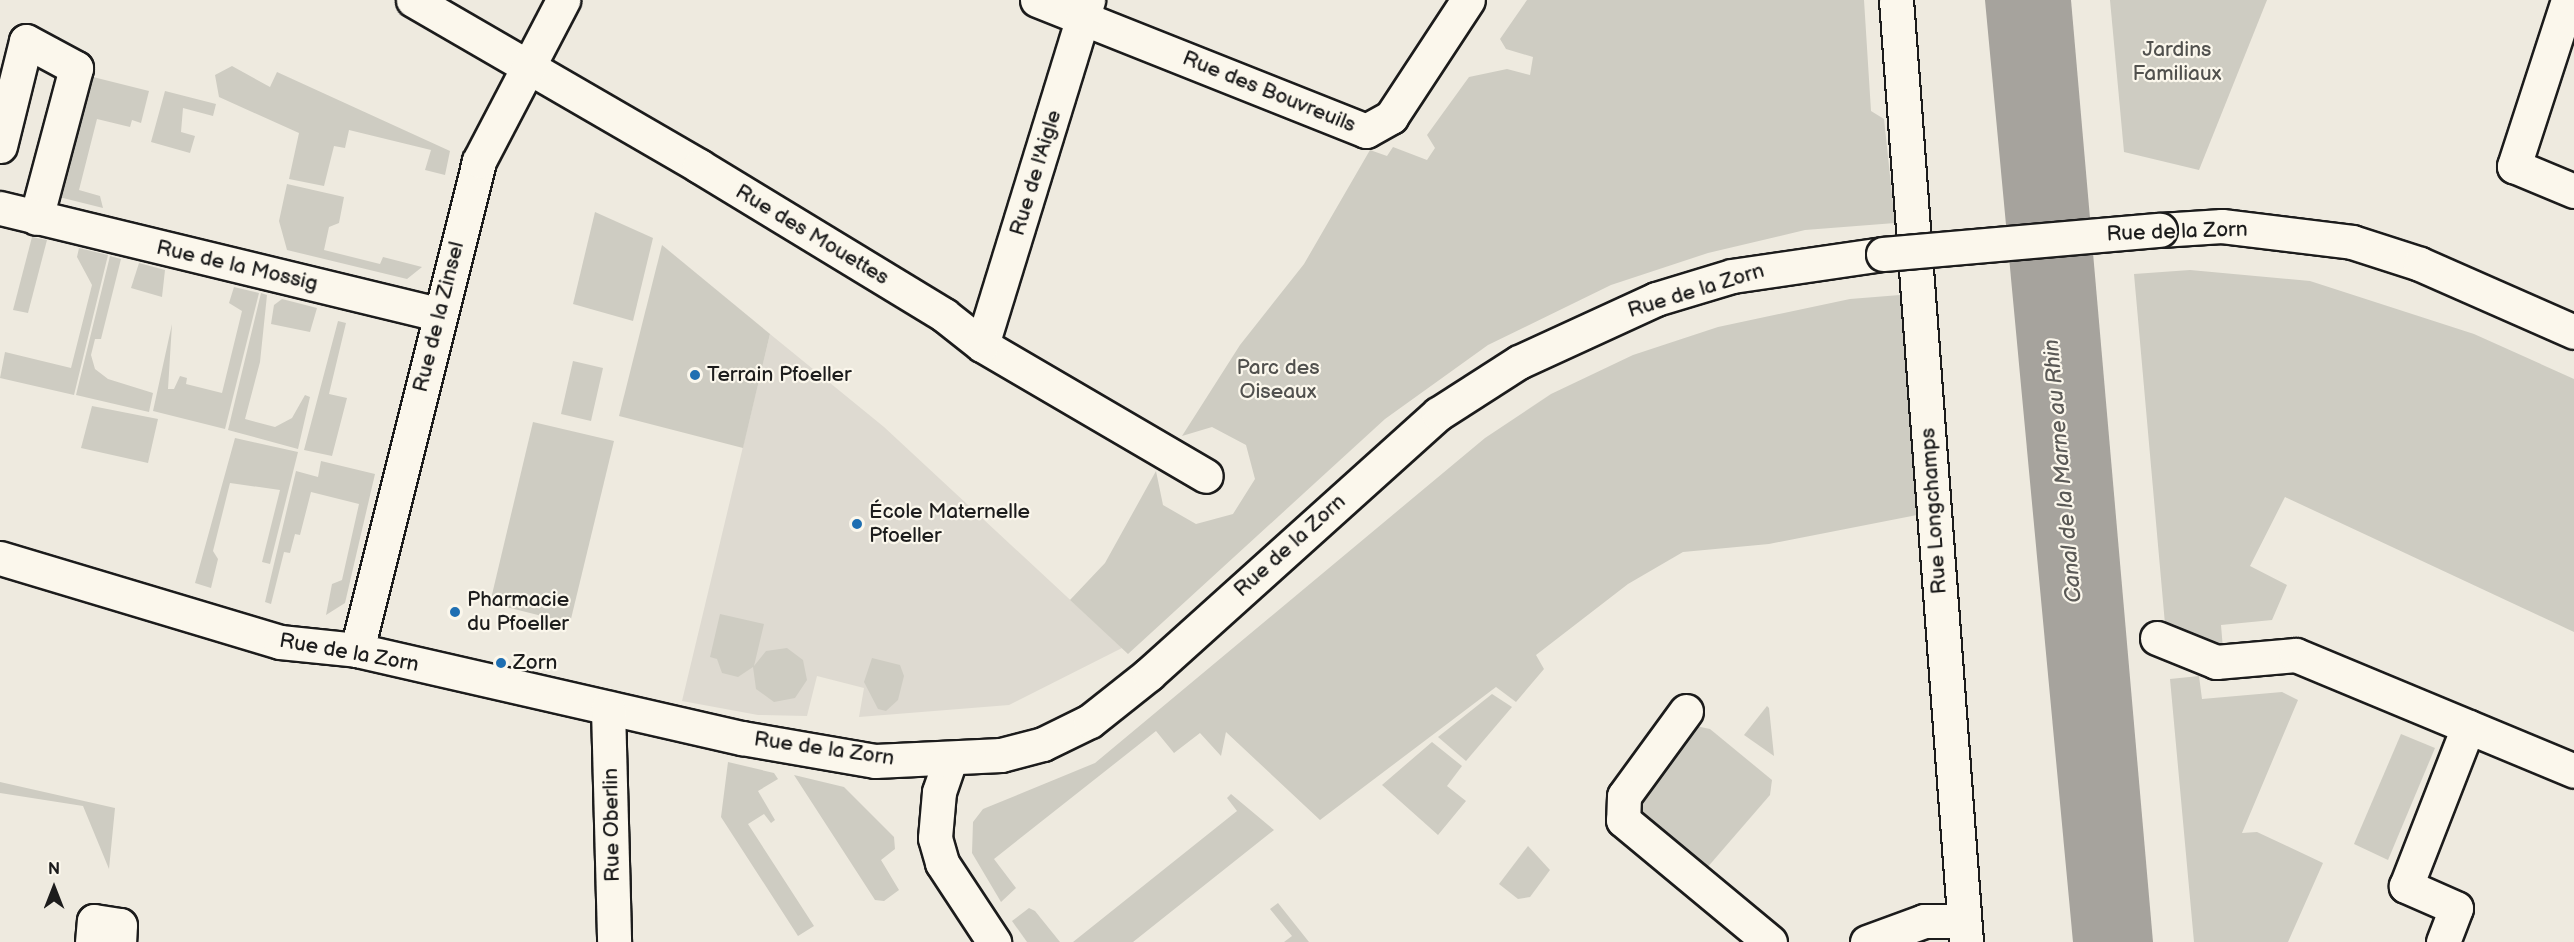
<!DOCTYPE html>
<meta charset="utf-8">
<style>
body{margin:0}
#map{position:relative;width:2574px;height:942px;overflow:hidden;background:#eeeadf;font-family:"Balsamiq Sans",sans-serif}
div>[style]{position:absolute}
.built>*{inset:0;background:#dedad1}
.green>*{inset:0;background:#ceccc2}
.water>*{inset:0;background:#a6a39d}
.roads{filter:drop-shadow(2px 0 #1c1c1c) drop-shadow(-2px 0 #1c1c1c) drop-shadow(0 2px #1c1c1c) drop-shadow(0 -2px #1c1c1c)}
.street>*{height:33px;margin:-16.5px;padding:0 16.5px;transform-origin:16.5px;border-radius:16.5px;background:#fbf7ec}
.bridges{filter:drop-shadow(2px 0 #1c1c1c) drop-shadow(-2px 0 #1c1c1c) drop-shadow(0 2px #1c1c1c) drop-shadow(0 -2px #1c1c1c)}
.street-bridge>*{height:33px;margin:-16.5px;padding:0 16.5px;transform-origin:16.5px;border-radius:16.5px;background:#fbf7ec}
.dots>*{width:16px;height:16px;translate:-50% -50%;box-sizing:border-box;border:3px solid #fbf7ec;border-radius:50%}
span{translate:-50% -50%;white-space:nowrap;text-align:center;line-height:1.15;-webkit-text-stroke:4.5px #fbf7ec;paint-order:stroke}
.park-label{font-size:21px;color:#51514e}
.street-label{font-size:21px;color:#1c1c1c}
.poi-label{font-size:21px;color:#1c1c1c}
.left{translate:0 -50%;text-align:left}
.water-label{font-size:22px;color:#5a5956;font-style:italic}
.north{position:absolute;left:24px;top:858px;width:60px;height:60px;-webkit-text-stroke:4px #fbf7ec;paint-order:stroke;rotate:0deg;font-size:16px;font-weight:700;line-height:24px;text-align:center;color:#1c1c1c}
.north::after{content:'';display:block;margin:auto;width:21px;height:27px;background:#1c1c1c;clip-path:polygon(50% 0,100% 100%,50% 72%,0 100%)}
</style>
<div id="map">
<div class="built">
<i style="clip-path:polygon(770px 334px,884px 427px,1122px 648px,1009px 705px,859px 717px,864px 688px,817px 676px,807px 716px,758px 715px,682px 701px)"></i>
</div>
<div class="green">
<i style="clip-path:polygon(1527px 0,1864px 0,1871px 111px,1884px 119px,1895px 223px,1805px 230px,1708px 253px,1611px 285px,1488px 345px,1385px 419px,1128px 654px,1070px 600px,1105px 563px,1156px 471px,1163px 505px,1196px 524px,1233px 514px,1255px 479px,1246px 445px,1212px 427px,1182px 436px,1240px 345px,1304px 264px,1370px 150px,1387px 156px,1393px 147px,1427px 160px,1435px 148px,1427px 135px,1469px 77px,1507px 69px,1530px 75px,1533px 57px,1506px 49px,1500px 39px)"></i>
<i style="clip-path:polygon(2110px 0,2267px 0,2199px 170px,2124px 152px)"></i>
<i style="clip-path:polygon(232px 66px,270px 87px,277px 72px,450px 151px,445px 175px,425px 170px,431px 150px,349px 130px,345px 148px,334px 146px,324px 186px,289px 179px,299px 133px,219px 97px,215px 75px)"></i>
<i style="clip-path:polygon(89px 76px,149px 91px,141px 123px,132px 120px,130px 127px,97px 119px,79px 190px,100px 196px,103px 208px,59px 197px)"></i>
<i style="clip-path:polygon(165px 91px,216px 104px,213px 116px,183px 108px,181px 132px,195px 136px,190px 153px,151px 142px)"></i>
<i style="clip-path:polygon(287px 184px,344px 197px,339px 223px,329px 227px,324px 250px,380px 264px,383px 257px,422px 267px,407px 279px,287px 250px,279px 221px)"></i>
<i style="clip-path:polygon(595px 212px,653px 238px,633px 321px,573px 304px)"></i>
<i style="clip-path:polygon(32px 237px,47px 240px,28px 313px,13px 310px)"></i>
<i style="clip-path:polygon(662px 245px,770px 334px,743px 448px,619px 416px)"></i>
<i style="clip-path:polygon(79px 248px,108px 255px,74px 395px,0 378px,5px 352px,71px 368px,92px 285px,77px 257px)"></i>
<i style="clip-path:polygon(110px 256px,121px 259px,101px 339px,95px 339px,91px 355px,95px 369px,108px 379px,153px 393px,149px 412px,76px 395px)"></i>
<i style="clip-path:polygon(139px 263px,165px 270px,162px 297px,131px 288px)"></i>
<i style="clip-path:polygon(2190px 270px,2310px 281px,2474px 334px,2574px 379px,2574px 632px,2285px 497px,2250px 566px,2287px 585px,2272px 620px,2221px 625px,2223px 649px,2165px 624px,2134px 274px)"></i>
<i style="clip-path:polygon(234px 287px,259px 293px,225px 429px,153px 411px,172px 324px,168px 389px,174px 389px,180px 376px,187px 378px,186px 384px,222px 393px,242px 311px,229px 303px)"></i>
<i style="clip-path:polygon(261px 293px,267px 295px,260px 362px,245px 419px,275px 427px,292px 418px,305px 395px,310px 397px,298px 449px,228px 430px)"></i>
<i style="clip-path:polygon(1900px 295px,1917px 515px,1769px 544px,1683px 552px,1628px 584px,1536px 655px,1544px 669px,1516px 702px,1496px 687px,1320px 820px,1226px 732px,1221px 756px,1200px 733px,1174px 753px,1156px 731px,994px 859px,1016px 888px,1001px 902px,972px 853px,973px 822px,983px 809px,1095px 763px,1485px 438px,1551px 394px,1633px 355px,1718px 327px,1850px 299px)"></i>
<i style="clip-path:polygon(282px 299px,317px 308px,310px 332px,271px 324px,274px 305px)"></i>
<i style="clip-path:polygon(338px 321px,346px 323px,329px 394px,347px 398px,332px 456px,304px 450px)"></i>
<i style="clip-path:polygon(573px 361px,603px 368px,591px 421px,561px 414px)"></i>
<i style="clip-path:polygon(92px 406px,158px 419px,148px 463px,81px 448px)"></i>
<i style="clip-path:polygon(533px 422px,614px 441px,570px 623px,490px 603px)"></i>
<i style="clip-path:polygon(235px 438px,298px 452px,270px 564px,262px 562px,280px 490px,230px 483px,213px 551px,218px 559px,211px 588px,195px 583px)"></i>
<i style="clip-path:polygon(321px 461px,375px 474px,345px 603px,326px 615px,332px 584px,342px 580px,359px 504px,311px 492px,300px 535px,295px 534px,290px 553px,284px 552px,271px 604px,265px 602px,296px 471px,318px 477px)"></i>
<i style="clip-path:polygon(720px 614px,764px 624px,754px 666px,766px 651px,787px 648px,803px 660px,807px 680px,795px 698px,774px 702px,756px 689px,753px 667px,738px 677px,722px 673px,717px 659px,710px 657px)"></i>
<i style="clip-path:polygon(872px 658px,900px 665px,904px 676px,898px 700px,886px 711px,878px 709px,864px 682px)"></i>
<i style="clip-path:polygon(2199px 676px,2202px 699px,2282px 692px,2298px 700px,2242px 833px,2257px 832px,2323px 863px,2288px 942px,2194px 942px,2170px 679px)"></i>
<i style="clip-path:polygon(1492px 694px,1512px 707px,1466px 761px,1438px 737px)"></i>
<i style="clip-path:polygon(1767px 706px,1769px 708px,1774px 756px,1744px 735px)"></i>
<i style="clip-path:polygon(1696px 726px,1710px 729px,1772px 780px,1770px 795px,1706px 869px,1644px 817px,1641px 807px,1641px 797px)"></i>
<i style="clip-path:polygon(2401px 734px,2435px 748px,2388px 860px,2354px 844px)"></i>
<i style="clip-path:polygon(1432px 742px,1462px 766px,1447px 786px,1466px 801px,1438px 835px,1382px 785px)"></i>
<i style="clip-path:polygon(728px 762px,774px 773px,778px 779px,758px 791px,775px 820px,771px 823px,764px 814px,748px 824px,814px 926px,798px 936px,721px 817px)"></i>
<i style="clip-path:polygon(794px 775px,844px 787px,894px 837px,895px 849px,881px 860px,899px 890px,884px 901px,875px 900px)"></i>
<i style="clip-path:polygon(0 782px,115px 808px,109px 869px,83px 806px,0 793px)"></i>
<i style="clip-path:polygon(1231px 794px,1274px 830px,1133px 942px,1073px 942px,1237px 811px,1227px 798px)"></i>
<i style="clip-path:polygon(1528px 846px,1550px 870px,1530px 897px,1518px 899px,1499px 884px)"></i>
<i style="clip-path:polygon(1278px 903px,1309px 942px,1284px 942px,1292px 936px,1270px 909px)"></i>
<i style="clip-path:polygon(1029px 908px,1035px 911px,1060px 942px,1027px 942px,1012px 921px)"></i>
</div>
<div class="water">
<i style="clip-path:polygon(1985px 0,2071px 0,2153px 942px,2073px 942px)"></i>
</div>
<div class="roads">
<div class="street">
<i style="left:413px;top:0;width:331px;rotate:30.1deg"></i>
<i style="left:699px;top:166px;width:287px;rotate:31.3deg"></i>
<i style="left:944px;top:315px;width:48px;rotate:38.3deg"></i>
<i style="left:982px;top:345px;width:259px;rotate:30.3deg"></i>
<i style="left:1037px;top:0;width:354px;rotate:21.7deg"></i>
<i style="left:1366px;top:131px;width:29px;rotate:-29deg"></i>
<i style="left:1391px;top:117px;width:140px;rotate:-56.7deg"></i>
<i style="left:1896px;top:0;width:945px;rotate:85.75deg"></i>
<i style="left:2568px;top:0;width:175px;rotate:108deg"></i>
<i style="left:2514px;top:166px;width:65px;rotate:22.6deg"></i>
<i style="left:0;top:146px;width:108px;rotate:-76.1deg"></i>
<i style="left:26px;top:41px;width:57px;rotate:28.4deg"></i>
<i style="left:76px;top:68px;width:155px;rotate:104.9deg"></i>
<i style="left:0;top:208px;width:452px;rotate:13.6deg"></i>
<i style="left:2160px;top:230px;width:62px;rotate:-3.7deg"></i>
<i style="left:2222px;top:226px;width:131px;rotate:7deg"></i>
<i style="left:2352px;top:242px;width:71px;rotate:17.9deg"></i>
<i style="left:2420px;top:264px;width:168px;rotate:23.8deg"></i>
<i style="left:982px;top:345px;width:361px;rotate:-72.9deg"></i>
<i style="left:0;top:558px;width:292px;rotate:16.7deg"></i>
<i style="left:280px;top:642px;width:77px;rotate:5.9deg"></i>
<i style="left:357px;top:650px;width:395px;rotate:12.9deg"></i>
<i style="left:742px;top:738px;width:135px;rotate:9.8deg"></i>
<i style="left:875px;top:761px;width:126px;rotate:-2.7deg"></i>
<i style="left:1001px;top:755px;width:43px;rotate:-14.7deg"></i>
<i style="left:1043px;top:744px;width:52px;rotate:-26.1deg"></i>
<i style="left:1090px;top:721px;width:75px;rotate:-38.5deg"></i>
<i style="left:1149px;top:674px;width:389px;rotate:-42deg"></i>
<i style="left:1438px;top:414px;width:96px;rotate:-32.7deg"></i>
<i style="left:1519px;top:362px;width:151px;rotate:-24.7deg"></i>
<i style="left:1656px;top:299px;width:79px;rotate:-16.8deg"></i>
<i style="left:1732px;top:276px;width:153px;rotate:-8.3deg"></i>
<i style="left:2157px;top:638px;width:64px;rotate:22.1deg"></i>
<i style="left:2216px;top:662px;width:80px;rotate:-5deg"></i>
<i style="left:2296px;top:655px;width:301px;rotate:22.6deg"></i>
<i style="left:357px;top:650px;width:504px;rotate:-75.99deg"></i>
<i style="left:479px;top:161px;width:182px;rotate:-62.4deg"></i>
<i style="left:608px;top:708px;width:234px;rotate:88.5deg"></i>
<i style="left:1686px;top:711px;width:105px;rotate:126.1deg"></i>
<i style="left:1624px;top:796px;width:24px;rotate:92deg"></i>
<i style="left:1623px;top:820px;width:191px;rotate:39.7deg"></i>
<i style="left:950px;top:760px;width:34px;rotate:109deg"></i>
<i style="left:939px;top:792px;width:46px;rotate:95deg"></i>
<i style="left:935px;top:838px;width:26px;rotate:74deg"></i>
<i style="left:942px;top:863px;width:95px;rotate:56.6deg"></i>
<i style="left:92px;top:942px;width:21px;rotate:-85deg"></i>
<i style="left:94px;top:921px;width:26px;rotate:9deg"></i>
<i style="left:120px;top:925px;width:17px;rotate:93deg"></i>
<i style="left:1867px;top:942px;width:61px;rotate:-20.2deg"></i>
<i style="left:1924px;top:921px;width:40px"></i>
<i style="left:2443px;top:942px;width:36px;rotate:-69deg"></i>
<i style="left:2456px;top:908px;width:55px;rotate:-156.3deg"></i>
<i style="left:2406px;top:886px;width:171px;rotate:-68.7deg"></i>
</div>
</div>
<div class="bridges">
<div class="street-bridge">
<i style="left:1883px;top:254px;width:278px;rotate:-5deg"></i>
</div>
</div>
<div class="dots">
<i style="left:695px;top:375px;background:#1f6fb2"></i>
<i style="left:857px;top:524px;background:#1f6fb2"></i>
<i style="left:455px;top:612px;background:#1f6fb2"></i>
<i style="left:501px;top:663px;background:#1f6fb2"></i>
</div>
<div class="park-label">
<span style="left:2177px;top:62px">Jardins<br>Familiaux</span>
<span style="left:1278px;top:380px">Parc des<br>Oiseaux</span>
</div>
<div class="street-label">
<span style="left:1269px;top:92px;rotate:22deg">Rue des Bouvreuils</span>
<span style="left:1036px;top:173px;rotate:-73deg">Rue de l'Aigle</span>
<span style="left:2177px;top:232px;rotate:-2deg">Rue de la Zorn</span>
<span style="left:812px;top:235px;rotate:31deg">Rue des Mouettes</span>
<span style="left:237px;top:266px;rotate:13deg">Rue de la Mossig</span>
<span style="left:1696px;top:291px;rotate:-17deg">Rue de la Zorn</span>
<span style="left:439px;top:317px;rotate:-76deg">Rue de la Zinsel</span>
<span style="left:1934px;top:511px;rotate:-94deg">Rue Longchamps</span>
<span style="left:1290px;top:546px;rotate:-42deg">Rue de la Zorn</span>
<span style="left:349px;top:653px;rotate:10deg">Rue de la Zorn</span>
<span style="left:824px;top:749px;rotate:8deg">Rue de la Zorn</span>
<span style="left:612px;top:825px;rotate:-91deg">Rue Oberlin</span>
</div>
<div class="poi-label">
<span class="left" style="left:707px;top:375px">Terrain Pfoeller</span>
<span class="left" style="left:869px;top:524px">École Maternelle<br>Pfoeller</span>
<span class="left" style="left:467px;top:612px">Pharmacie<br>du Pfoeller</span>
<span class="left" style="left:513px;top:663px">Zorn</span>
</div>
<div class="water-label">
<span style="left:2063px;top:471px;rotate:-95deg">Canal de la Marne au Rhin</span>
</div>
<div class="north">N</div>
</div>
